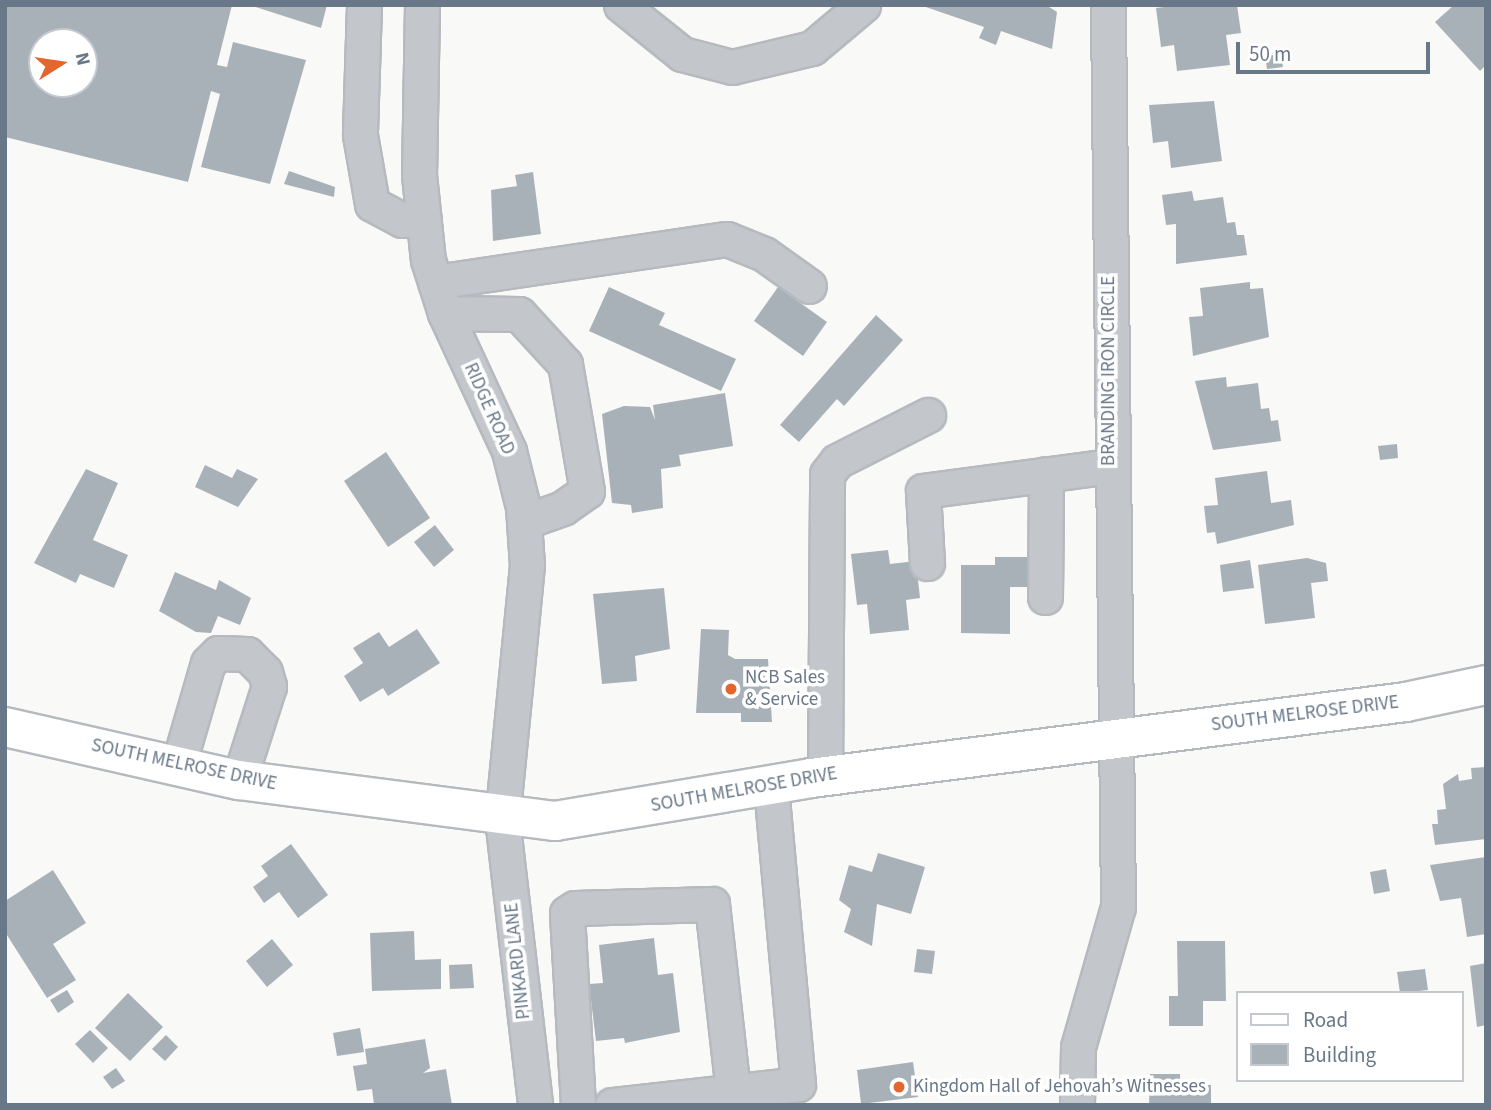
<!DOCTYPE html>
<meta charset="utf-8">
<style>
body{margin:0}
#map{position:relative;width:1491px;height:1110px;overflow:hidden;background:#f9f9f7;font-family:"Source Sans 3",sans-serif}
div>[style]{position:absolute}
.building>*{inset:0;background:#a9b1b8}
.roads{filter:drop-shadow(2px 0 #b6babf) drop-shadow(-2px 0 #b6babf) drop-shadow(0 2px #b6babf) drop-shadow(0 -2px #b6babf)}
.minor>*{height:33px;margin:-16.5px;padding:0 16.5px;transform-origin:16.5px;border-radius:16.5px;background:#c3c6cb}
.major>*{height:38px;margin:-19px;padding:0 19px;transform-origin:19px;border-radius:19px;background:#fff}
.dots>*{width:19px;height:19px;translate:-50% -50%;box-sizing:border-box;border:4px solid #fff;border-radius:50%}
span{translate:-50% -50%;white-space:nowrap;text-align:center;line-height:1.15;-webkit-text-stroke:7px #fff;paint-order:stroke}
.street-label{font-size:19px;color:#697888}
.poi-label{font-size:19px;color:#697888}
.left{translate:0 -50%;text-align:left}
.frame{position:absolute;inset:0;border:7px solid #697888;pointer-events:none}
.legend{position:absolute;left:1236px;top:991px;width:228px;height:91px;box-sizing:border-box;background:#fff;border:2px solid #c3c9cf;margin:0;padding:9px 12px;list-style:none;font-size:21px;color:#697888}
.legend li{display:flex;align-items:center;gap:14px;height:35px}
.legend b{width:35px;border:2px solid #c3c9cf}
.north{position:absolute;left:28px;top:28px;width:70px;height:70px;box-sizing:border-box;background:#fff;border:2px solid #c3c9cf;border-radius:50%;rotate:78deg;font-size:19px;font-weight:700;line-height:28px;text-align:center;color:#697888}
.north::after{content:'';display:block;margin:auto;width:24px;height:32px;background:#e3662e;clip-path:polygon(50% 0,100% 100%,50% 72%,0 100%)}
.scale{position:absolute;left:1236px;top:42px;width:194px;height:32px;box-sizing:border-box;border:4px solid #697888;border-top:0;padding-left:9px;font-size:21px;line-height:24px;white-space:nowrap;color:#697888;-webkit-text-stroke:5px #fff;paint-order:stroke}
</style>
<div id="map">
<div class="building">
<i style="clip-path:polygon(evenodd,5px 5px,232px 5px,217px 65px,227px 67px,233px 42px,306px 60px,270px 184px,201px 167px,220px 94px,211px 91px,188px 182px,5px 137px,5px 5px,42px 42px,84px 42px,84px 84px,42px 84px,42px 42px)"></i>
<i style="clip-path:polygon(249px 5px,327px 5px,321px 28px)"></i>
<i style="clip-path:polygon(920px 5px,1046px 5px,1057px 12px,1052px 49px,1001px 31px,996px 45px,979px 38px,984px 27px)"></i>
<i style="clip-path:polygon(1181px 5px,1237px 5px,1241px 33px,1226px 35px,1230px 65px,1177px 71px,1174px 45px,1161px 47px,1156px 8px)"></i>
<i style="clip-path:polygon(1454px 5px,1486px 5px,1486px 65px,1480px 71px,1435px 22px)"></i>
<i style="clip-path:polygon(1281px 54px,1283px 67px,1267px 69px,1265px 56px)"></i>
<i style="clip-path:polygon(1214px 101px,1222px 161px,1171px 168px,1168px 141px,1153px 143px,1149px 105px)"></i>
<i style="clip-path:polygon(289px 171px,335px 187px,334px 197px,284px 184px)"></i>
<i style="clip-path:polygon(533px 172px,541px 234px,493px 241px,491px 190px,517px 186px,515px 175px)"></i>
<i style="clip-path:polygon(1192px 191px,1194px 201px,1223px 197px,1227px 223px,1235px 222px,1237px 235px,1244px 235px,1247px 255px,1176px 264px,1176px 224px,1166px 225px,1162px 195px)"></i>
<i style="clip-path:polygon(1250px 282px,1250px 289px,1263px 288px,1269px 337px,1193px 356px,1189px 317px,1203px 316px,1200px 288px)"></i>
<i style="clip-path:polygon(609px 287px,665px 313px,659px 325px,736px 359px,721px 391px,589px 331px)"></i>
<i style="clip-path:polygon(778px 287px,827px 322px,803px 356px,754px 321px)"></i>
<i style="clip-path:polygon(876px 315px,903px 340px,844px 406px,837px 399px,799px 442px,780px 425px)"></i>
<i style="clip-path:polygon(1226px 377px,1227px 387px,1258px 383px,1261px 409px,1269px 408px,1271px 421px,1278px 420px,1281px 441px,1213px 450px,1195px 381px)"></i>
<i style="clip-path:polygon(725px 393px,733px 446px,679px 455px,681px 466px,661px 469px,663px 508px,632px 513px,631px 505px,612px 503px,602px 414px,624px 406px,650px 407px,655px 420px,653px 405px)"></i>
<i style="clip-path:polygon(1397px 444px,1398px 458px,1380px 460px,1378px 446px)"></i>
<i style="clip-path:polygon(386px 452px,430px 518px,388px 547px,344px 481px)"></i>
<i style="clip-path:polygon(205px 465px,232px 478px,237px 469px,258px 479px,238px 507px,195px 487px)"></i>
<i style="clip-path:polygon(86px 469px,118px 483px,93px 540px,128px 555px,114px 588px,80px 574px,76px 583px,34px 563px)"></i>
<i style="clip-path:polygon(1267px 471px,1271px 503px,1291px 500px,1294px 525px,1217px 544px,1215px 532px,1207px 533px,1204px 506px,1218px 505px,1215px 478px)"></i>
<i style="clip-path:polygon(435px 525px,454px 550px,434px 567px,414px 542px)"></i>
<i style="clip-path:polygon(888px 550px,890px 564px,916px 561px,920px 598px,906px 600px,909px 630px,870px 634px,867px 604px,857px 605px,851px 554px)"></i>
<i style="clip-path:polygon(995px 557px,1029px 557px,1029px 587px,1010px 587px,1010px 634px,961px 633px,961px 565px,995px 565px)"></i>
<i style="clip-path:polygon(1307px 558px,1326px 563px,1328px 581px,1311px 583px,1315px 618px,1265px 624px,1258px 565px)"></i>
<i style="clip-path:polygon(1250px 560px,1254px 588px,1223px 592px,1220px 565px)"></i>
<i style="clip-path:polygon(175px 572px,216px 590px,219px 580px,251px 598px,240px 625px,218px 616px,211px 633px,196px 632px,159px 611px)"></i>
<i style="clip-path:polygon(664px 588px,670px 649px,635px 656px,637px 681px,602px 684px,593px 594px)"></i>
<i style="clip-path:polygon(417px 629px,440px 663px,388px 696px,383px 688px,360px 702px,344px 676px,363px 663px,353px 648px,379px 632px,389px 647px)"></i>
<i style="clip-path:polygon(701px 629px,729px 630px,728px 655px,735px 659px,768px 659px,772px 722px,741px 722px,741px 713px,696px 713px)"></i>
<i style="clip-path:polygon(1486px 767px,1486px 839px,1435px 845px,1432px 824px,1438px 824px,1437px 810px,1446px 809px,1443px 784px,1458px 774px,1459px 781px,1472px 779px,1471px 768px)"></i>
<i style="clip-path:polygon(291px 844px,328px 895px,298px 918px,279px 892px,264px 903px,253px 887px,268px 876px,261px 866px)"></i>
<i style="clip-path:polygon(878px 853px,925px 867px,911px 914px,877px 904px,872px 946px,844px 932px,851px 909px,839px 900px,849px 865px,872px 872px)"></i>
<i style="clip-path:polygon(1486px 857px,1486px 934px,1467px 937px,1461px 898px,1440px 901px,1430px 865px)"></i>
<i style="clip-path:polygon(1386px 869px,1390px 891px,1374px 894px,1370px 872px)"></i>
<i style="clip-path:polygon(53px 870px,86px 923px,53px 944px,76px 980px,47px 998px,5px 932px,5px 901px)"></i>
<i style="clip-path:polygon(414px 931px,415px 960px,441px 959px,441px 989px,372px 991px,370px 933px)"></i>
<i style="clip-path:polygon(654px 938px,658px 975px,673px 973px,680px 1032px,625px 1043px,624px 1038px,596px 1041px,589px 984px,603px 983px,599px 945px)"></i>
<i style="clip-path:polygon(272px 939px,293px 965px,267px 987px,246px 961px)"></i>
<i style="clip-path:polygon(1177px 941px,1225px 941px,1226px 1001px,1203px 1001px,1203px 1026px,1169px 1026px,1169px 996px,1178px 996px)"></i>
<i style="clip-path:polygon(917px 949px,935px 951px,932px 974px,914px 972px)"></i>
<i style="clip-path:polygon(1486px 963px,1486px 1025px,1477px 1027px,1470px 966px)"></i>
<i style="clip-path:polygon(472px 964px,474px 988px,450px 989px,449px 965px)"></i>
<i style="clip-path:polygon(1425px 969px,1428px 990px,1400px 993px,1397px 972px)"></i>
<i style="clip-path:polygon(67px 990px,74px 1002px,58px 1013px,50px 1000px)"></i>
<i style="clip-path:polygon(128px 993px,163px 1027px,130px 1061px,95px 1028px)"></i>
<i style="clip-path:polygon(360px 1028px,364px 1052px,337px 1056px,333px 1033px)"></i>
<i style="clip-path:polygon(90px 1030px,108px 1048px,93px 1063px,75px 1044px)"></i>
<i style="clip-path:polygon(166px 1035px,178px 1047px,165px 1061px,152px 1049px)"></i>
<i style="clip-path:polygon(425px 1039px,430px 1068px,423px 1073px,446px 1069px,452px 1105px,374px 1105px,372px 1089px,357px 1091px,353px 1066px,367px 1064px,365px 1049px)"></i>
<i style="clip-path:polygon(913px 1062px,918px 1097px,861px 1104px,857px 1070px)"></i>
<i style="clip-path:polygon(116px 1068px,125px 1081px,112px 1089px,103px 1077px)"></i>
<i style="clip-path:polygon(1150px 1074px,1180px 1074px,1180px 1084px,1211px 1085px,1211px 1105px,1149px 1105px)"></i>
</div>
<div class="roads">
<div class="minor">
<i style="left:364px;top:5px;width:130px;rotate:91.8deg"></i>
<i style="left:360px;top:135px;width:70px;rotate:80.1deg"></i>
<i style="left:372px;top:204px;width:34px;rotate:28deg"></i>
<i style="left:402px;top:220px;width:22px"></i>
<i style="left:422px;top:5px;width:170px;rotate:91deg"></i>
<i style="left:419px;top:175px;width:85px;rotate:84deg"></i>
<i style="left:428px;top:260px;width:56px;rotate:72.2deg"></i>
<i style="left:445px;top:313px;width:152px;rotate:65.1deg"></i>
<i style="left:509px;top:451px;width:58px;rotate:76deg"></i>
<i style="left:523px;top:507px;width:58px;rotate:86.1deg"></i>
<i style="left:527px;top:565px;width:254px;rotate:95.6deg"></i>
<i style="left:502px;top:818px;width:289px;rotate:83.4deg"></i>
<i style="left:621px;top:5px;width:78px;rotate:38.8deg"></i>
<i style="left:682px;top:54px;width:52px;rotate:14.6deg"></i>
<i style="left:732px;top:67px;width:82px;rotate:-13.4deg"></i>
<i style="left:812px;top:48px;width:67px;rotate:-40.1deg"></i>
<i style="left:435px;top:282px;width:295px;rotate:-8.4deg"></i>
<i style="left:727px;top:239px;width:40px;rotate:22deg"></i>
<i style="left:764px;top:254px;width:55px;rotate:35.4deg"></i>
<i style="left:445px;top:313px;width:74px;rotate:0.8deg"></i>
<i style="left:519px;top:314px;width:68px;rotate:47.4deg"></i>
<i style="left:565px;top:364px;width:129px;rotate:80.2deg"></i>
<i style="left:587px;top:491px;width:29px;rotate:145deg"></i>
<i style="left:563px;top:508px;width:41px;rotate:160.3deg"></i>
<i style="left:927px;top:563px;width:72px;rotate:-93.2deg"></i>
<i style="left:923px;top:491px;width:189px;rotate:-7.6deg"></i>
<i style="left:1045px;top:597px;width:123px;rotate:-89.5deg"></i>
<i style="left:178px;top:766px;width:107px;rotate:-73.8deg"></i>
<i style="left:208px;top:663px;width:14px;rotate:-45deg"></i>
<i style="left:218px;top:653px;width:29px;rotate:2deg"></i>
<i style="left:247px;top:654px;width:25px;rotate:45deg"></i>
<i style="left:265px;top:672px;width:15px;rotate:74deg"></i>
<i style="left:269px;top:686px;width:99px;rotate:107.7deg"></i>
<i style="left:825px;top:776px;width:302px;rotate:-89.6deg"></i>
<i style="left:827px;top:474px;width:16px;rotate:-52deg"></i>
<i style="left:837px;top:461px;width:102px;rotate:-26.8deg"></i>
<i style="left:578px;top:1105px;width:192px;rotate:-93.3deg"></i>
<i style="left:567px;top:913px;width:9px;rotate:-32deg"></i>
<i style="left:575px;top:908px;width:137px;rotate:-1.7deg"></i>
<i style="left:712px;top:904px;width:189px;rotate:83.6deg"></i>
<i style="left:612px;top:1105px;width:187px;rotate:-6.4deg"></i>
<i style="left:798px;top:1084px;width:300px;rotate:-95.2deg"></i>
<i style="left:1077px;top:1105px;width:58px;rotate:-89deg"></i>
<i style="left:1078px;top:1047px;width:146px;rotate:-74.1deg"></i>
<i style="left:1118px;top:907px;width:902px;rotate:-90.64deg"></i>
</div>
<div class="major">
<i style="left:5px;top:727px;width:240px;rotate:12.8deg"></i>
<i style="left:239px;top:780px;width:319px;rotate:7.4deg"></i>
<i style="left:555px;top:821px;width:260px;rotate:-9.5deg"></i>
<i style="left:811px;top:778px;width:600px;rotate:-7.28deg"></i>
<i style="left:1406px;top:702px;width:82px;rotate:-12deg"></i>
</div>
</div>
<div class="dots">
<i style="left:731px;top:689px;background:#e3662e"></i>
<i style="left:899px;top:1087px;background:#e3662e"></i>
</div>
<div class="street-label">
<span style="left:1109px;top:371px;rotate:-90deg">BRANDING IRON CIRCLE</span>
<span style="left:489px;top:409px;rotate:66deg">RIDGE ROAD</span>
<span style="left:1305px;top:714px;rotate:-7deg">SOUTH MELROSE DRIVE</span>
<span style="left:184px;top:765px;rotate:12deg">SOUTH MELROSE DRIVE</span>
<span style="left:744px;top:790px;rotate:-10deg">SOUTH MELROSE DRIVE</span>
<span style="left:518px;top:961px;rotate:-96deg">PINKARD LANE</span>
</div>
<div class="poi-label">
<span class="left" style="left:745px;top:689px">NCB Sales<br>&amp; Service</span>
<span class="left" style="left:913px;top:1087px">Kingdom Hall of Jehovah’s Witnesses</span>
</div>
<div class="frame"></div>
<ul class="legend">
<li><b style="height:9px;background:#fff"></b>Road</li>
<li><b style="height:19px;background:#a9b1b8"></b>Building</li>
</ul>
<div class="north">N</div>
<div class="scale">50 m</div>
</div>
